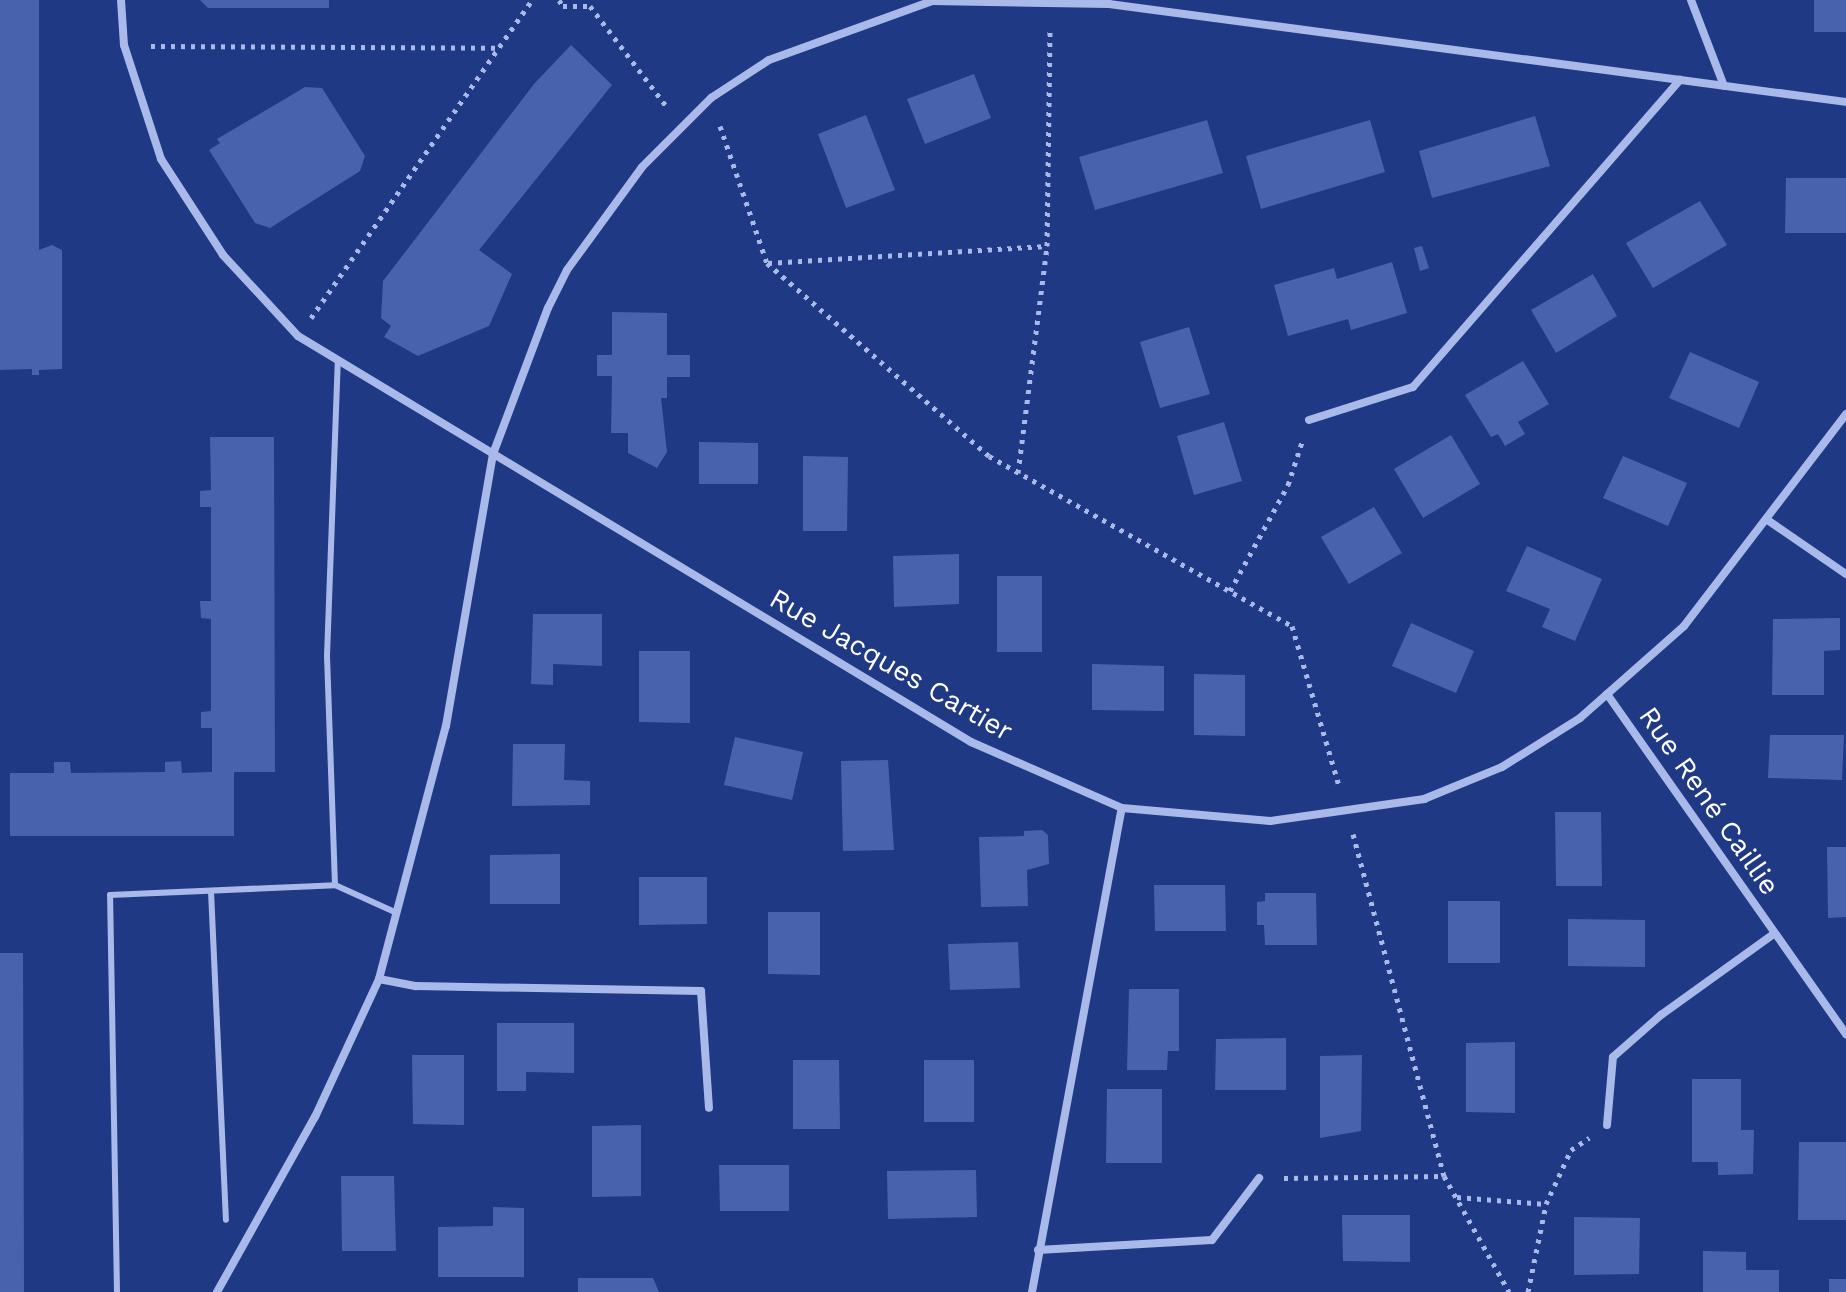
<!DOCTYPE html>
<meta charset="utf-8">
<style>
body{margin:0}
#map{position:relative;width:1846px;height:1292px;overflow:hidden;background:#203985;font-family:"Work Sans",sans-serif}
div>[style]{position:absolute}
.building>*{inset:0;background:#4862ae}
.path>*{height:5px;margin-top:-2.5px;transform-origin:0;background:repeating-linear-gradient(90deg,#a8b9ea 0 4px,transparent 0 10px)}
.service>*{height:6px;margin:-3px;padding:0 3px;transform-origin:3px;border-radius:3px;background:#a8b9ea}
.minor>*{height:8px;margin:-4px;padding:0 4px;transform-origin:4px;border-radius:4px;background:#a8b9ea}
span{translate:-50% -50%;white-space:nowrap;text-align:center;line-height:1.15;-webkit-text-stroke:6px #203985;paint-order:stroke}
.street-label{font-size:28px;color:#fff}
</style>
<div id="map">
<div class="building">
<i style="clip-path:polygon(0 0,39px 0,39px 250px,52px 245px,62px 250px,62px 369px,39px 370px,39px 375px,32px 375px,32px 369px,0 370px)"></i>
<i style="clip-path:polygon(200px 0,329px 0,329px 8px,208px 8px)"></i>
<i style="clip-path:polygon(1814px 0,1846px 0,1846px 32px,1814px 32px)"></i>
<i style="clip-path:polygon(571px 45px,612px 85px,479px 250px,512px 274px,489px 326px,418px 356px,384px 337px,391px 326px,381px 318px,383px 281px,534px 84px)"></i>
<i style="clip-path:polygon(974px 74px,991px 118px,925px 144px,907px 99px)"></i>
<i style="clip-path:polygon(305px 87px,322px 88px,365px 156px,360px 171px,270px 228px,255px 223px,209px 150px,220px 143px,217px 139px)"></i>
<i style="clip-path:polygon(866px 115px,895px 190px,846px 208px,818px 134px)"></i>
<i style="clip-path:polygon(1535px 116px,1550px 166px,1432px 198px,1419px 151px)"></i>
<i style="clip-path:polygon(1207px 120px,1223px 173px,1095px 210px,1079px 157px)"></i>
<i style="clip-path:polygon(1370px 120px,1385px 172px,1261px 209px,1246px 156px)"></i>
<i style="clip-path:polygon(1786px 178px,1846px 178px,1846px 233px,1785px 233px)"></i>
<i style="clip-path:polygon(1700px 201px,1727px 245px,1653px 288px,1626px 243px)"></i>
<i style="clip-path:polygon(1422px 246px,1429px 268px,1420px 271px,1414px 248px)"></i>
<i style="clip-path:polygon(1392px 262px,1407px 313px,1351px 330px,1348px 319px,1288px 336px,1274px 285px,1334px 268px,1337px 279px)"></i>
<i style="clip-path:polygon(1593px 274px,1617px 316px,1556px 353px,1531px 310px)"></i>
<i style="clip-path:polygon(612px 312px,667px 313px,667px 355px,690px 355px,690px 377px,667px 377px,667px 398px,661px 398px,667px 452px,657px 468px,628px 453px,628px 433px,611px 433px,612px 376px,597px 376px,597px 355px,612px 355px)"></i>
<i style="clip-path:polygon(1189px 327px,1210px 394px,1160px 408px,1140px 342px)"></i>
<i style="clip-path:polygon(1690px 352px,1759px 382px,1739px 428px,1669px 398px)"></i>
<i style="clip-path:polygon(1523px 361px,1549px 404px,1518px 422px,1525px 434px,1505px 446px,1498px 434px,1491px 437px,1465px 395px)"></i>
<i style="clip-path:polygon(1224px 422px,1242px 481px,1194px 495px,1177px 436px)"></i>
<i style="clip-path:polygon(1451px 435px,1480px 484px,1423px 518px,1394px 469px)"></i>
<i style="clip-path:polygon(210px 437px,274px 437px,275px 772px,234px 772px,234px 836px,10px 836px,10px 773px,54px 773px,54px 762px,70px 762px,71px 773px,165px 772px,165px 762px,181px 761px,182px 773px,212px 772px,212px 728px,201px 728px,201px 712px,211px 711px,211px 619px,201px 618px,200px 601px,211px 601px,211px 507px,200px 507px,200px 491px,211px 490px)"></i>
<i style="clip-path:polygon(699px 442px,758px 443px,758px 484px,699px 484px)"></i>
<i style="clip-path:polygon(803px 456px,848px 457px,847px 531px,803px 531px)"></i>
<i style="clip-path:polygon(1623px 456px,1687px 483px,1668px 526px,1603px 498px)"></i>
<i style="clip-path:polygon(1374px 507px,1402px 553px,1349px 584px,1321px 537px)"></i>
<i style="clip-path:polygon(1527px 546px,1602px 579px,1575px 641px,1542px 627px,1550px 609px,1506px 591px)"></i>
<i style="clip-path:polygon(959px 554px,959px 604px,894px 607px,893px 556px)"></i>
<i style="clip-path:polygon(997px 576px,1042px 576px,1042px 652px,997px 652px)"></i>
<i style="clip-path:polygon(533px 614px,602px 614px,602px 666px,553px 664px,553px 685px,531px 684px)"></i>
<i style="clip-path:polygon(1840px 618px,1840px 650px,1824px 651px,1824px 695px,1772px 695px,1773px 619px)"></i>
<i style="clip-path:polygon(1411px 623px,1474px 651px,1456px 693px,1392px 666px)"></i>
<i style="clip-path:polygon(639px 651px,690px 651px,690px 723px,639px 722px)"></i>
<i style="clip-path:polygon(1092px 664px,1164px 666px,1164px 711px,1092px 710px)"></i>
<i style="clip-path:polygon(1194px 674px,1245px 675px,1245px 736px,1194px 735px)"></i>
<i style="clip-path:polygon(1770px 735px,1844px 735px,1842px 780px,1768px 778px)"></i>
<i style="clip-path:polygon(735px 737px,803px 752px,792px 800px,724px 785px)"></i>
<i style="clip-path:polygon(513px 744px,565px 744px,564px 780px,590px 781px,590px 805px,512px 806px)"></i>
<i style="clip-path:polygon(888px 760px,894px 850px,843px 851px,841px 761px)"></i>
<i style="clip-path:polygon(1555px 812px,1601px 812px,1602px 886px,1556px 886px)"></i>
<i style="clip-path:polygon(1042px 830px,1048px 835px,1049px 864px,1027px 870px,1028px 906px,981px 907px,979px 837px,1024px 836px,1024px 831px)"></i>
<i style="clip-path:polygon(1827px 847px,1846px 847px,1846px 917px,1828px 918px)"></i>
<i style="clip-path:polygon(560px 854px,560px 904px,490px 904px,490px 855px)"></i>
<i style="clip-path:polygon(639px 877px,707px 877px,707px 924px,639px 925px)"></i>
<i style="clip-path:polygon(1154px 885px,1225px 885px,1226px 931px,1155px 931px)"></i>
<i style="clip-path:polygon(1265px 893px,1316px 893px,1317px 945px,1265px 945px,1264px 925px,1257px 925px,1257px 902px,1265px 901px)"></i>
<i style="clip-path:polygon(1448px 901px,1500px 901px,1500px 963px,1448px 963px)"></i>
<i style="clip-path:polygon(768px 912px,820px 912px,820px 975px,768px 974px)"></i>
<i style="clip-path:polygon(1568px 919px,1645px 920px,1645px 967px,1568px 966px)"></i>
<i style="clip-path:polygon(1018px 942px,1020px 988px,950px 990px,948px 944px)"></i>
<i style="clip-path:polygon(0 953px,23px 953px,24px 1292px,0 1292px)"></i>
<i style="clip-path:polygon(1129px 989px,1179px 989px,1179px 1051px,1168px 1051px,1167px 1070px,1127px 1070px)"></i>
<i style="clip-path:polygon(497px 1023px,574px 1023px,574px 1073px,526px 1072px,526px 1091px,497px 1091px)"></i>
<i style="clip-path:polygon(1286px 1038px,1286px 1090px,1215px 1090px,1216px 1039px)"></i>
<i style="clip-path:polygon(1515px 1042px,1515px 1113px,1466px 1112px,1466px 1043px)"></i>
<i style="clip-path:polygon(412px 1055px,464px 1055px,464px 1125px,413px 1124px)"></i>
<i style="clip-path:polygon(1362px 1055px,1361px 1131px,1320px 1138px,1320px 1056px)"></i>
<i style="clip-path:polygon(793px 1060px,839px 1060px,840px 1129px,793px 1129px)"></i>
<i style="clip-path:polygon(924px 1060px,974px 1060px,974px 1122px,924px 1122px)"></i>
<i style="clip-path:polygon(1692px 1079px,1741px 1079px,1741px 1130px,1754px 1130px,1753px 1174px,1718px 1175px,1718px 1162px,1692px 1162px)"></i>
<i style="clip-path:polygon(1107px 1089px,1162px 1089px,1162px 1163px,1106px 1163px)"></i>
<i style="clip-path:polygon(641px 1125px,641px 1196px,592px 1197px,592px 1126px)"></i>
<i style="clip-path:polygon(1799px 1142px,1846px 1142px,1846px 1220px,1798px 1220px)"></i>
<i style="clip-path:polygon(719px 1165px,789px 1165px,789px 1211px,720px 1211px)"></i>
<i style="clip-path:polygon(976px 1170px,977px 1217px,888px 1219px,887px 1171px)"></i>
<i style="clip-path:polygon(341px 1176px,394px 1176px,396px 1251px,342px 1251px)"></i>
<i style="clip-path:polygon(493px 1207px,524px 1208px,524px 1277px,438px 1277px,438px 1227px,493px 1226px)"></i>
<i style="clip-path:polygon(1342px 1215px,1410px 1215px,1410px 1262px,1343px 1261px)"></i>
<i style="clip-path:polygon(1574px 1217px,1640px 1218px,1639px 1274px,1574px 1275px)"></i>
<i style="clip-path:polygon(1703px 1251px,1746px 1252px,1746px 1270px,1779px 1270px,1779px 1292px,1703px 1292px)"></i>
<i style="clip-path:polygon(578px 1278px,653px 1278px,659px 1292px,578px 1292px)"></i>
<i style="clip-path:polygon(1829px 1279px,1846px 1279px,1846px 1292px,1829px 1292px)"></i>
</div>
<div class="path">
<i style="left:559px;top:0;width:7px;rotate:56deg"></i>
<i style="left:563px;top:6px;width:27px"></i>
<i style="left:590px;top:6px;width:127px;rotate:52.7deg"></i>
<i style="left:151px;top:46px;width:346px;rotate:0.3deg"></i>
<i style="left:720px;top:126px;width:145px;rotate:71.1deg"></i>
<i style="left:767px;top:263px;width:294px;rotate:41deg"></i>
<i style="left:989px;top:456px;width:347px;rotate:29.3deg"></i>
<i style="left:1292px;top:626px;width:167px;rotate:73.6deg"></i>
<i style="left:768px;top:263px;width:280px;rotate:-3.5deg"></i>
<i style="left:311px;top:318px;width:387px;rotate:-55.2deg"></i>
<i style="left:1018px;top:473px;width:229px;rotate:-82.7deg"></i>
<i style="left:1047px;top:246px;width:218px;rotate:-89.2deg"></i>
<i style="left:1230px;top:591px;width:121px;rotate:-61.3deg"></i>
<i style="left:1288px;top:485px;width:45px;rotate:-72deg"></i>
<i style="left:1353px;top:834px;width:354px;rotate:75.1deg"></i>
<i style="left:1444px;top:1176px;width:133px;rotate:60.7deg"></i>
<i style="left:1284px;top:1178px;width:160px;rotate:-0.7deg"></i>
<i style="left:1457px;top:1197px;width:89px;rotate:4.5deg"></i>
<i style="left:1528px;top:1292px;width:90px;rotate:-78.4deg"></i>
<i style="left:1546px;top:1204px;width:60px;rotate:-65.2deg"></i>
<i style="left:1571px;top:1150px;width:22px;rotate:-34deg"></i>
</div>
<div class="service">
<i style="left:335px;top:885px;width:229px;rotate:-92deg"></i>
<i style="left:327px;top:656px;width:295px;rotate:-87.9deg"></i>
<i style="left:211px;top:891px;width:329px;rotate:87.4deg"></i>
<i style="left:117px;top:1292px;width:397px;rotate:-91deg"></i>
<i style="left:110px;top:895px;width:225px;rotate:-2.5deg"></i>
<i style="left:335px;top:885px;width:68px;rotate:24.3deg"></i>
</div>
<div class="minor">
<i style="left:121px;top:0;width:45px;rotate:86.2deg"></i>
<i style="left:124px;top:45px;width:120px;rotate:72deg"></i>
<i style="left:161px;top:159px;width:114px;rotate:57.1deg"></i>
<i style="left:223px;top:255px;width:110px;rotate:47.2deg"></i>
<i style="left:298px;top:336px;width:786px;rotate:31.1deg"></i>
<i style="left:971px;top:742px;width:165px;rotate:23.6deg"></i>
<i style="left:1122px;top:808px;width:149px;rotate:5deg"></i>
<i style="left:1270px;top:821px;width:156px;rotate:-8.1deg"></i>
<i style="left:1424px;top:799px;width:84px;rotate:-22.3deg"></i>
<i style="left:1502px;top:767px;width:92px;rotate:-32.1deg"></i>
<i style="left:1580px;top:718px;width:139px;rotate:-41.5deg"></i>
<i style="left:1684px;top:626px;width:267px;rotate:-52.6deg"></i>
<i style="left:1691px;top:0;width:92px;rotate:69deg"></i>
<i style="left:1309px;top:420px;width:109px;rotate:-17.6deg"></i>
<i style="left:1413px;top:387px;width:407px;rotate:-49deg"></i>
<i style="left:1766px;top:519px;width:97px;rotate:34.5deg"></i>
<i style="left:1607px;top:694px;width:416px;rotate:54.9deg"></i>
<i style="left:379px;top:979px;width:38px;rotate:11deg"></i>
<i style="left:416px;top:986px;width:285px;rotate:1deg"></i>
<i style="left:701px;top:991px;width:117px;rotate:86.1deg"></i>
<i style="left:1607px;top:1125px;width:68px;rotate:-85deg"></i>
<i style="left:1613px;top:1057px;width:64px;rotate:-41.2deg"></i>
<i style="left:1661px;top:1015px;width:140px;rotate:-35.7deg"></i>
<i style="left:1038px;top:1250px;width:174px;rotate:-3.3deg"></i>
<i style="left:1212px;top:1240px;width:78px;rotate:-52.8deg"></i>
<i style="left:217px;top:1292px;width:201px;rotate:-60.8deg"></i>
<i style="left:315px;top:1117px;width:152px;rotate:-65.1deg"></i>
<i style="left:379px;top:979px;width:262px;rotate:-75.2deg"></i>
<i style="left:446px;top:726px;width:276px;rotate:-80.2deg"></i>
<i style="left:493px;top:454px;width:156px;rotate:-69.4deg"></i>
<i style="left:548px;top:308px;width:42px;rotate:-63.4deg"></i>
<i style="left:567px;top:270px;width:127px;rotate:-53.9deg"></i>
<i style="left:642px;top:167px;width:98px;rotate:-45deg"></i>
<i style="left:711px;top:98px;width:69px;rotate:-33.2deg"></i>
<i style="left:769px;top:60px;width:173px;rotate:-19.9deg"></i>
<i style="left:932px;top:1px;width:177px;rotate:1deg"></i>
<i style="left:1109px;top:4px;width:743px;rotate:7.57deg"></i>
<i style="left:1032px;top:1292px;width:492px;rotate:-79.5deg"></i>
</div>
<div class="street-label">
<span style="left:891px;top:665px;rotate:30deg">Rue Jacques Cartier</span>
<span style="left:1709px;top:801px;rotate:55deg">Rue René Caillie</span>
</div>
</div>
